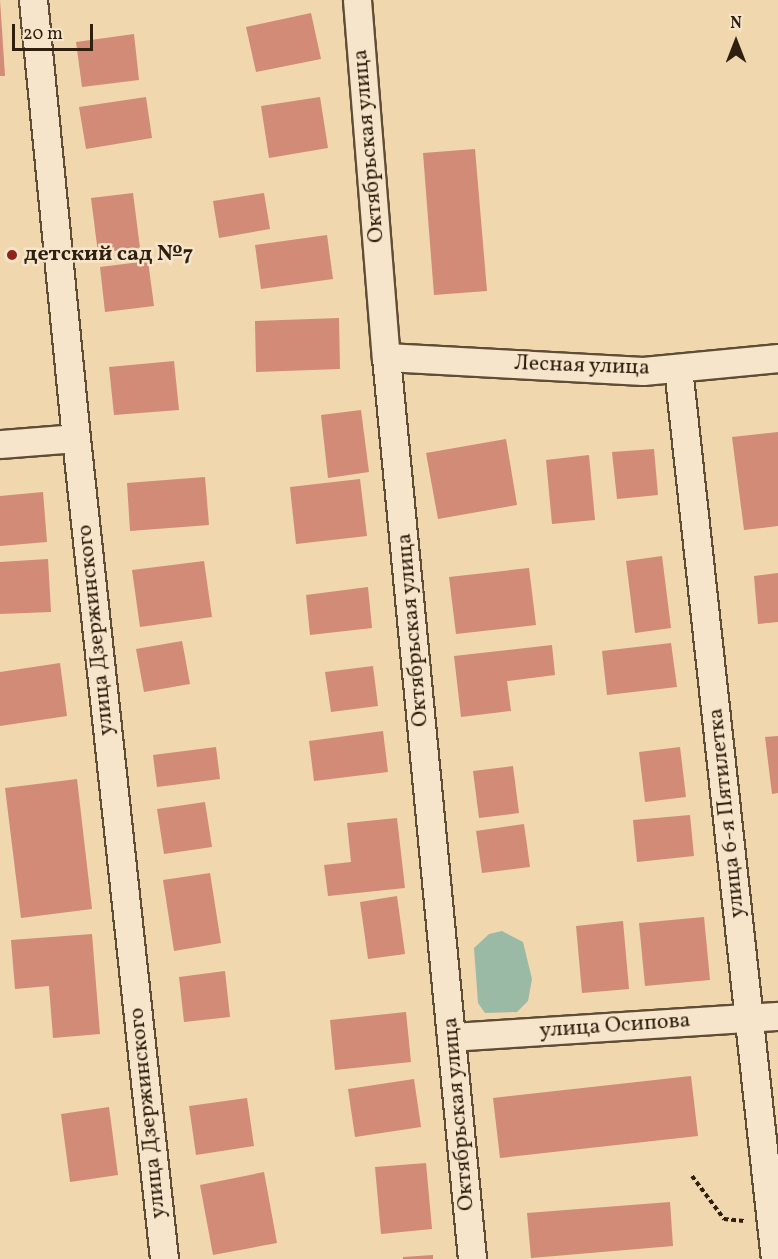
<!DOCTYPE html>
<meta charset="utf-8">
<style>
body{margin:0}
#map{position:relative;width:778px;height:1259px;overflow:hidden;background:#f1d7ad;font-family:Vollkorn,serif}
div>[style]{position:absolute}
.water>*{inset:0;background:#9bbaa6}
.building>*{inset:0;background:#d18b77}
.path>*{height:4px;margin-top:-2px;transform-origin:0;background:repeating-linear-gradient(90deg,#2e1f0f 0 4.5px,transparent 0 7.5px)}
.roads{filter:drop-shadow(2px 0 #5f4d36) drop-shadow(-2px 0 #5f4d36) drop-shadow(0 2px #5f4d36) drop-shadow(0 -2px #5f4d36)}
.street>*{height:27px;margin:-13.5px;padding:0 13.5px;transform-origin:13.5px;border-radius:13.5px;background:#f6e5ca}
.dots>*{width:16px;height:16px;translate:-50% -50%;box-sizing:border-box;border:3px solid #f6e5ca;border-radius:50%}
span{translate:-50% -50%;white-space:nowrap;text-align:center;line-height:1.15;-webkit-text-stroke:5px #f6e5ca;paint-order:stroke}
.street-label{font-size:22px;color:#2e1f0f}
.poi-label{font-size:22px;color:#2e1f0f;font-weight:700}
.left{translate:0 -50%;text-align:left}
.north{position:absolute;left:706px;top:12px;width:60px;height:60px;-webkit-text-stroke:4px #f6e5ca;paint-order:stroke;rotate:0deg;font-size:16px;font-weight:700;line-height:24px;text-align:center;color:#2e1f0f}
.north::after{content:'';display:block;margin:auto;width:21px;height:27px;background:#2e1f0f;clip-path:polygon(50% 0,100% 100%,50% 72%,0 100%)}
.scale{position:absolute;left:12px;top:24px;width:81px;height:27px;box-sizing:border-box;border:3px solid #2e1f0f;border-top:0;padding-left:8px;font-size:18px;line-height:21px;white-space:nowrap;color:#2e1f0f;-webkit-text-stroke:4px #f6e5ca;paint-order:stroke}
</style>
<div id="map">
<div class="water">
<i style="clip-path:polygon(502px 931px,523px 942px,532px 979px,528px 1001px,517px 1012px,485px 1013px,478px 1003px,474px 948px,489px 934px)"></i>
</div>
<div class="building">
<i style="clip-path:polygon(0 0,5px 76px,0 76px)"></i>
<i style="clip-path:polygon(311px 13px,321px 59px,256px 72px,246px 27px)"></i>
<i style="clip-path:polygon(134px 34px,139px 80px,82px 87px,76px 42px)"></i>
<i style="clip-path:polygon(146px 97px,152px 138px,86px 149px,79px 107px)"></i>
<i style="clip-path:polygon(320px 97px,328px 148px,269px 158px,261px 106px)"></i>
<i style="clip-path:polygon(475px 149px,487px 291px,434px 295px,423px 153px)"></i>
<i style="clip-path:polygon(133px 193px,140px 248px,98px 253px,91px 198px)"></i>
<i style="clip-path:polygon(264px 193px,270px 229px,219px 238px,213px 201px)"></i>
<i style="clip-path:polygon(327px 235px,333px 279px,261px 289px,255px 245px)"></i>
<i style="clip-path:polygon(148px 261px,154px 306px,105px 312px,100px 267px)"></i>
<i style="clip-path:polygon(339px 318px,340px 369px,256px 372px,255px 321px)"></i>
<i style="clip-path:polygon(174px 361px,179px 410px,114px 415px,109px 367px)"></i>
<i style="clip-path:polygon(361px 410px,369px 472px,328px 478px,321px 415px)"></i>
<i style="clip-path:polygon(778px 432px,778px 526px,744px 530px,732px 437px)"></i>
<i style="clip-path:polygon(506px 439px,517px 505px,438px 519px,426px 453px)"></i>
<i style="clip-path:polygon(654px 449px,658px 495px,617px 499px,612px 452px)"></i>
<i style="clip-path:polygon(589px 455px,595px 520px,552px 524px,546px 460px)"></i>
<i style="clip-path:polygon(205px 477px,209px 525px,130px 531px,127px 483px)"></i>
<i style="clip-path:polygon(360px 479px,367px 536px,296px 544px,290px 487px)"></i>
<i style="clip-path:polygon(43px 492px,47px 542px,0 546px,0 496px)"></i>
<i style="clip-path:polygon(662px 556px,671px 628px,635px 633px,626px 561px)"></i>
<i style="clip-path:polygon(48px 559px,51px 612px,0 614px,0 562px)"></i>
<i style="clip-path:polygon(204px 561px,212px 617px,140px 627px,132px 570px)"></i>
<i style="clip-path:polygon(529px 568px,536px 625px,456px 634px,449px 577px)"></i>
<i style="clip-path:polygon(778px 573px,778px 622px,758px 624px,754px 576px)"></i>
<i style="clip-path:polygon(368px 587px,372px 628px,310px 635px,306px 595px)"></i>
<i style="clip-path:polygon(182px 641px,190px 684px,144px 692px,136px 649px)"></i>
<i style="clip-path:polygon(671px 643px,677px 687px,607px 695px,602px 651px)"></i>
<i style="clip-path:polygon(552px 645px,555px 675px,507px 681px,511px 711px,461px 717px,454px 656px)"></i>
<i style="clip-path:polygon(60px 663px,67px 716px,0 726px,0 672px)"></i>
<i style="clip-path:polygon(373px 666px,378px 706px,331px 712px,325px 672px)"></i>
<i style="clip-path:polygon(383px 731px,388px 772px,314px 781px,309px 741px)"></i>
<i style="clip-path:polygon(778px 736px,778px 793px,772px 794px,765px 737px)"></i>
<i style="clip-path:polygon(216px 747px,220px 779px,157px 787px,153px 755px)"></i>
<i style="clip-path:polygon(680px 747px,686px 797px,645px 802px,639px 752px)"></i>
<i style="clip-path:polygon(513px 766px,519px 813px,479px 818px,473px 771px)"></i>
<i style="clip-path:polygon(77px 779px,92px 909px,21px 918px,5px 788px)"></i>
<i style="clip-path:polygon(205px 802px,212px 847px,164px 854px,157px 809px)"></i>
<i style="clip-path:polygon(690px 815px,694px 856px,637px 862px,633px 820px)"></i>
<i style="clip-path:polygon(397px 818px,405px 888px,328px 896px,324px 865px,351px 862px,347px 823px)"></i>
<i style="clip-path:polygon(524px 824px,530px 867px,482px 873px,476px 831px)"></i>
<i style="clip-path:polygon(210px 873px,221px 943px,174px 951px,163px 880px)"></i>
<i style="clip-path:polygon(397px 896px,405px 954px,368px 959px,360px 902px)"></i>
<i style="clip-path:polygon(704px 917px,710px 980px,645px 986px,639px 923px)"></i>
<i style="clip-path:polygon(623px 921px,629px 989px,582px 993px,576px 926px)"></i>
<i style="clip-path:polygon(92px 934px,100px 1034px,53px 1038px,49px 986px,15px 989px,11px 940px)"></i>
<i style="clip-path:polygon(225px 971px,230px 1017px,184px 1022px,179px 977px)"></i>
<i style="clip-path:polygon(406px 1012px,411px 1062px,335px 1070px,330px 1020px)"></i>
<i style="clip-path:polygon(691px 1076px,698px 1136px,500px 1158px,493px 1098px)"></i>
<i style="clip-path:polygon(414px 1079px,421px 1127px,355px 1137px,348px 1089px)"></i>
<i style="clip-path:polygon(247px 1098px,254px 1146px,196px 1155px,189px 1106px)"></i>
<i style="clip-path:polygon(109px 1107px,118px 1175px,70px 1182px,61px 1114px)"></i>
<i style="clip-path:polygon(426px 1163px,432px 1229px,381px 1234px,375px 1167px)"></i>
<i style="clip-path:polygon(264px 1172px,277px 1243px,213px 1255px,200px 1185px)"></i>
<i style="clip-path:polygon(670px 1202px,673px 1246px,531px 1258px,527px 1213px)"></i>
<i style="clip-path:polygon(433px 1255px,433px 1259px,403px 1259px,403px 1257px)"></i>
</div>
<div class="path">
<i style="left:692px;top:1176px;width:54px;rotate:53.3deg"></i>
<i style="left:724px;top:1219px;width:20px;rotate:6deg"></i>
</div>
<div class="roads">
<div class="street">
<i style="left:33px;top:0;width:440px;rotate:84.4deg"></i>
<i style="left:76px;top:438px;width:826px;rotate:83.88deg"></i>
<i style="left:357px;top:0;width:358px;rotate:85.4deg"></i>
<i style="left:386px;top:357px;width:906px;rotate:84.55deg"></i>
<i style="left:386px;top:357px;width:257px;rotate:3.1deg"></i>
<i style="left:643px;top:371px;width:136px;rotate:-5.5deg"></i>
<i style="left:678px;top:368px;width:896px;rotate:83.79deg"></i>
<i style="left:0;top:444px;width:76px;rotate:-4.5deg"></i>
<i style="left:451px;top:1037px;width:328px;rotate:-3.7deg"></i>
</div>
</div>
<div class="dots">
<i style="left:12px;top:255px;background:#8f2418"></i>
</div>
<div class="street-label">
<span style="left:369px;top:146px;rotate:-95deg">Октябрьская улица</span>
<span style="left:582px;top:366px;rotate:2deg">Лесная улица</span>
<span style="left:96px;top:630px;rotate:-96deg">улица Дзержинского</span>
<span style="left:413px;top:630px;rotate:-95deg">Октябрьская улица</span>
<span style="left:727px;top:813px;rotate:-96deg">улица 6-я Пятилетка</span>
<span style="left:615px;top:1026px;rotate:-4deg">улица Осипова</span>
<span style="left:148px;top:1113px;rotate:-96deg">улица Дзержинского</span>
<span style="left:459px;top:1114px;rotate:-95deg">Октябрьская улица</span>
</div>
<div class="poi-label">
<span class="left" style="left:24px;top:255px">детский сад №7</span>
</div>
<div class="north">N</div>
<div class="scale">20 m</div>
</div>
